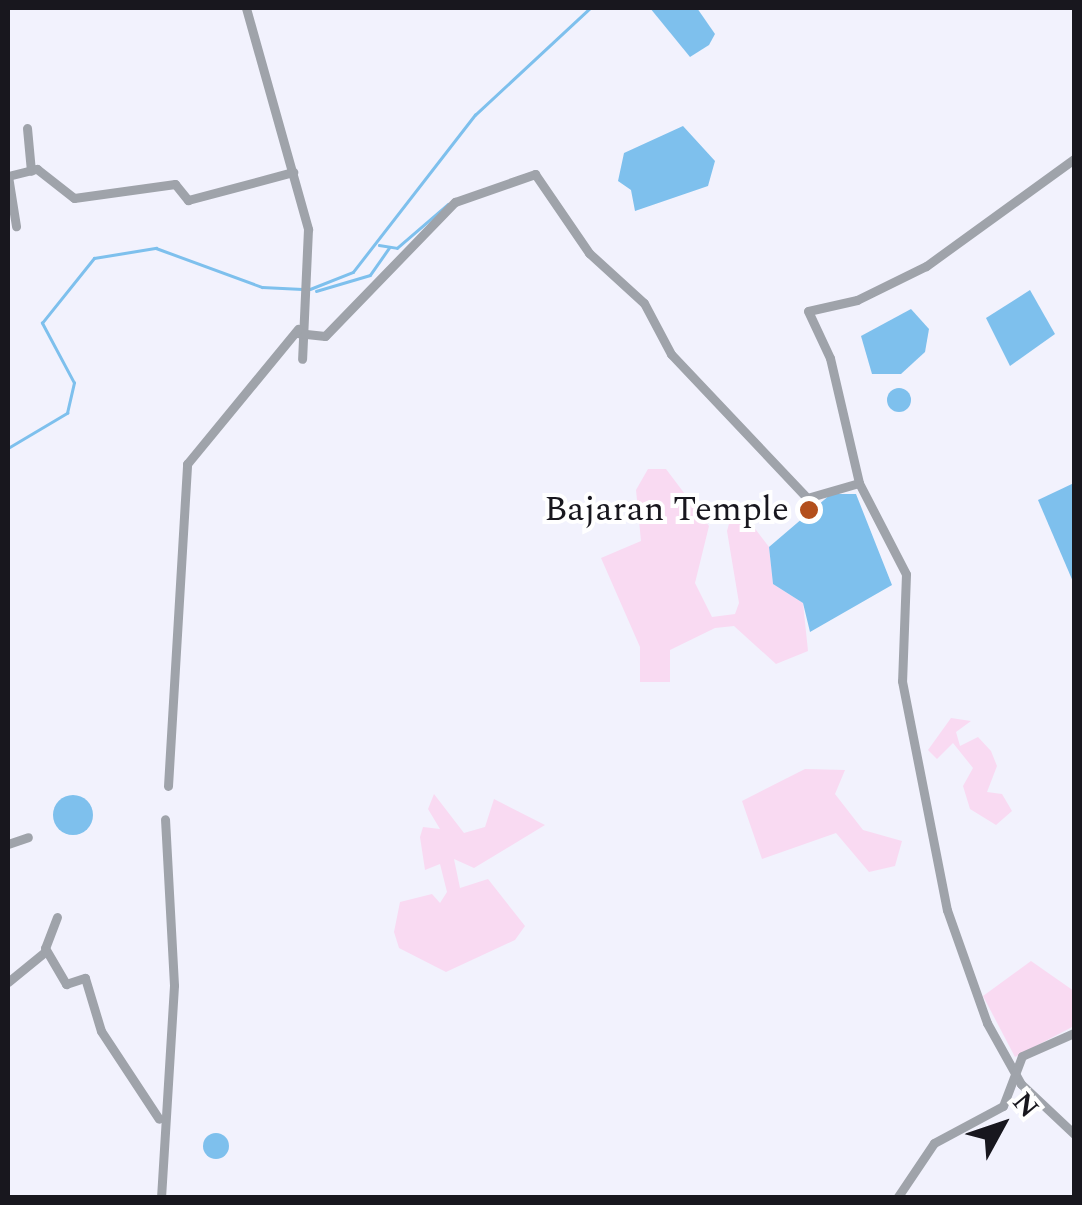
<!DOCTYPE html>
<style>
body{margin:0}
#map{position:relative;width:1082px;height:1205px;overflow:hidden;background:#f2f2fd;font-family:Spectral,serif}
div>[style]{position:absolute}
.green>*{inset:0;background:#f9daf2}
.water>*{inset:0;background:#7ec0ed}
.round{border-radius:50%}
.stream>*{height:2.5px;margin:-1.25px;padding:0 1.25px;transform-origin:1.25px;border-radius:1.25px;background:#7ec0ed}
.minor>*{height:9px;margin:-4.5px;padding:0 4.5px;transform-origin:4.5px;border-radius:4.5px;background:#9fa3aa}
.dots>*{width:28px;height:28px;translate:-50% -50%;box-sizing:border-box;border:5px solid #fff;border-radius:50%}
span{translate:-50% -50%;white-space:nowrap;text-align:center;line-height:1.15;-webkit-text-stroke:8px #fff;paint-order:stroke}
.poi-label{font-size:35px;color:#18171e}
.right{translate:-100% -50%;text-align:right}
.frame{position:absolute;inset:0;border:10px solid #18171e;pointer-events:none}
.north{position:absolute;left:952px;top:1075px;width:100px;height:100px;-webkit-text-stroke:8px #fff;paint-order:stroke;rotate:50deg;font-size:28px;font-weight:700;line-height:40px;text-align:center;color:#18171e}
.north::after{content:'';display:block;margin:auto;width:35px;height:45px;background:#18171e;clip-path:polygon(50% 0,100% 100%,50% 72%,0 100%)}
</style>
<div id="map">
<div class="green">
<i style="clip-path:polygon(648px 469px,666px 469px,709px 526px,695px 583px,712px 617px,735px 614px,739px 603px,727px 531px,735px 502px,769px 547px,773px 584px,803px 603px,808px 651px,776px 664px,734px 626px,715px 628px,670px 650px,670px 682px,640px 682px,640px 647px,601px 558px,641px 541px,636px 490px)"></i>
<i style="clip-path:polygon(951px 718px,971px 721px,956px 732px,960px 746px,978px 737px,991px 751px,997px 766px,987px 792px,1002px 794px,1012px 811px,996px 825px,970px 809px,963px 786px,973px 768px,953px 743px,937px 759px,928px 750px)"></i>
<i style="clip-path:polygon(805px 769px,845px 770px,835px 794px,863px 830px,902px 841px,895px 866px,869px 872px,836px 833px,762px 859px,742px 801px)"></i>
<i style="clip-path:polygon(434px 794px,464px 833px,485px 827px,494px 799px,545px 825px,474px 868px,454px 859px,460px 888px,488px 879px,525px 926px,515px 940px,446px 972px,399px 948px,394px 932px,400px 902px,432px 894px,440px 903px,447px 892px,440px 864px,425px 870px,420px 837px,423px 827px,440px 829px,428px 809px)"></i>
<i style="clip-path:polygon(1031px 961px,1074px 991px,1074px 1026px,1015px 1057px,983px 996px)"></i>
</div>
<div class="water">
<i style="clip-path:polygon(650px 8px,697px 8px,715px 34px,709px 45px,690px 57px)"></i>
<i style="clip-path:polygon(683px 126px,715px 161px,708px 186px,635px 211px,631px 190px,618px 181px,624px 153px)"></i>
<i style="clip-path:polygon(1030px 290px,1055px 334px,1010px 366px,986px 318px)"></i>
<i style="clip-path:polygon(911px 309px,929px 329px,925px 352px,901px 374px,872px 374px,861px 336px)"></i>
<i class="round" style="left:887px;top:388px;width:24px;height:24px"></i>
<i style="clip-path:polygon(1074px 483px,1074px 584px,1038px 500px)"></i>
<i style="clip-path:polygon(831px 494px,856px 494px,892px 585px,810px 632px,803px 603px,773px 584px,769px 547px)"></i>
<i class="round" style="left:53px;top:795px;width:40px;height:40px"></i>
<i class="round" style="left:203px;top:1133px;width:26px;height:26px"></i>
</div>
<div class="stream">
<i style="left:379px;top:245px;width:18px;rotate:9deg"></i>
<i style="left:397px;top:248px;width:67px;rotate:-40.8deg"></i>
<i style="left:310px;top:289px;width:46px;rotate:-21.6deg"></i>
<i style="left:353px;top:272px;width:199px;rotate:-52.2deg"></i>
<i style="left:475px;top:115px;width:157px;rotate:-42.9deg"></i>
<i style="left:316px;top:291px;width:56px;rotate:-16.5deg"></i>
<i style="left:370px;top:275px;width:33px;rotate:-55deg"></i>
<i style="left:8px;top:448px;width:69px;rotate:-30.7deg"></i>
<i style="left:67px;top:413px;width:31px;rotate:-77deg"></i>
<i style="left:74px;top:383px;width:68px;rotate:-118.1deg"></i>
<i style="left:42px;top:323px;width:83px;rotate:-51.3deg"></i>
<i style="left:94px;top:258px;width:63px;rotate:-9.2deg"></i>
<i style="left:156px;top:248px;width:113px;rotate:20.2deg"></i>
<i style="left:262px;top:287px;width:40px;rotate:2.9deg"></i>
</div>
<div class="minor">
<i style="left:246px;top:8px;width:230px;rotate:74.3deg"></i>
<i style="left:308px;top:229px;width:130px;rotate:92.6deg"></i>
<i style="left:27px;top:128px;width:43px;rotate:84.7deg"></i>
<i style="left:1074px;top:159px;width:183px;rotate:144.1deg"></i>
<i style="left:926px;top:266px;width:77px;rotate:153.8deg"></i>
<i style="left:857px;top:300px;width:50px;rotate:167.3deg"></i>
<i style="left:808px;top:311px;width:52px;rotate:64.9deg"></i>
<i style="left:830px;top:358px;width:128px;rotate:76.9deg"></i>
<i style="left:859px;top:483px;width:102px;rotate:62.7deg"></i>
<i style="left:906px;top:574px;width:107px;rotate:92.1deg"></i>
<i style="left:902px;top:681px;width:233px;rotate:78.9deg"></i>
<i style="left:947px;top:910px;width:120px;rotate:70.5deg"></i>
<i style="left:987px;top:1023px;width:70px;rotate:60.9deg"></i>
<i style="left:1021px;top:1084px;width:73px;rotate:43.3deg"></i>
<i style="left:8px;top:176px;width:30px;rotate:-14deg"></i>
<i style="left:37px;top:169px;width:47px;rotate:38.1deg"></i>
<i style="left:74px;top:198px;width:102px;rotate:-7.9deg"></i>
<i style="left:175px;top:184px;width:21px;rotate:51deg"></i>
<i style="left:188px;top:200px;width:109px;rotate:-14.9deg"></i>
<i style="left:8px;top:176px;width:51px;rotate:80.9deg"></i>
<i style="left:297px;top:333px;width:28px;rotate:6deg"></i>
<i style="left:325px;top:336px;width:187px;rotate:-45.9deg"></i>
<i style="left:455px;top:202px;width:85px;rotate:-19.3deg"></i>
<i style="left:535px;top:174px;width:96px;rotate:55.6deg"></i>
<i style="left:589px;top:253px;width:74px;rotate:42.3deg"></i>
<i style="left:644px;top:303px;width:58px;rotate:62.1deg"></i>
<i style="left:671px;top:354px;width:198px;rotate:46.6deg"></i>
<i style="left:807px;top:498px;width:54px;rotate:-16.1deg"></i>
<i style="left:168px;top:786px;width:323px;rotate:-86.6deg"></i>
<i style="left:187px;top:464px;width:175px;rotate:-50.6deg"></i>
<i style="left:8px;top:844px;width:21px;rotate:-19deg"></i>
<i style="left:57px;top:917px;width:33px;rotate:111deg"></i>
<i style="left:45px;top:948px;width:42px;rotate:59.7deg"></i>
<i style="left:66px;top:984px;width:20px;rotate:-18deg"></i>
<i style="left:85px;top:978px;width:55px;rotate:73.2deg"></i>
<i style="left:101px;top:1031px;width:105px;rotate:56.6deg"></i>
<i style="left:8px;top:982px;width:49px;rotate:-39.2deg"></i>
<i style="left:161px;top:1198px;width:213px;rotate:-86.5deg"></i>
<i style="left:174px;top:985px;width:166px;rotate:-93.1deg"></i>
<i style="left:897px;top:1198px;width:66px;rotate:-56.1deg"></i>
<i style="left:934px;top:1143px;width:78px;rotate:-28.2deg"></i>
<i style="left:1003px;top:1106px;width:53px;rotate:-69.2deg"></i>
<i style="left:1022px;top:1056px;width:57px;rotate:-23.9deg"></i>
</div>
<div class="dots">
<i style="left:809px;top:510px;background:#b34f1c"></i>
</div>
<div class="poi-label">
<span class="right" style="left:789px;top:510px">Bajaran Temple</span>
</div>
<div class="frame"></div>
<div class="north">N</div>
</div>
